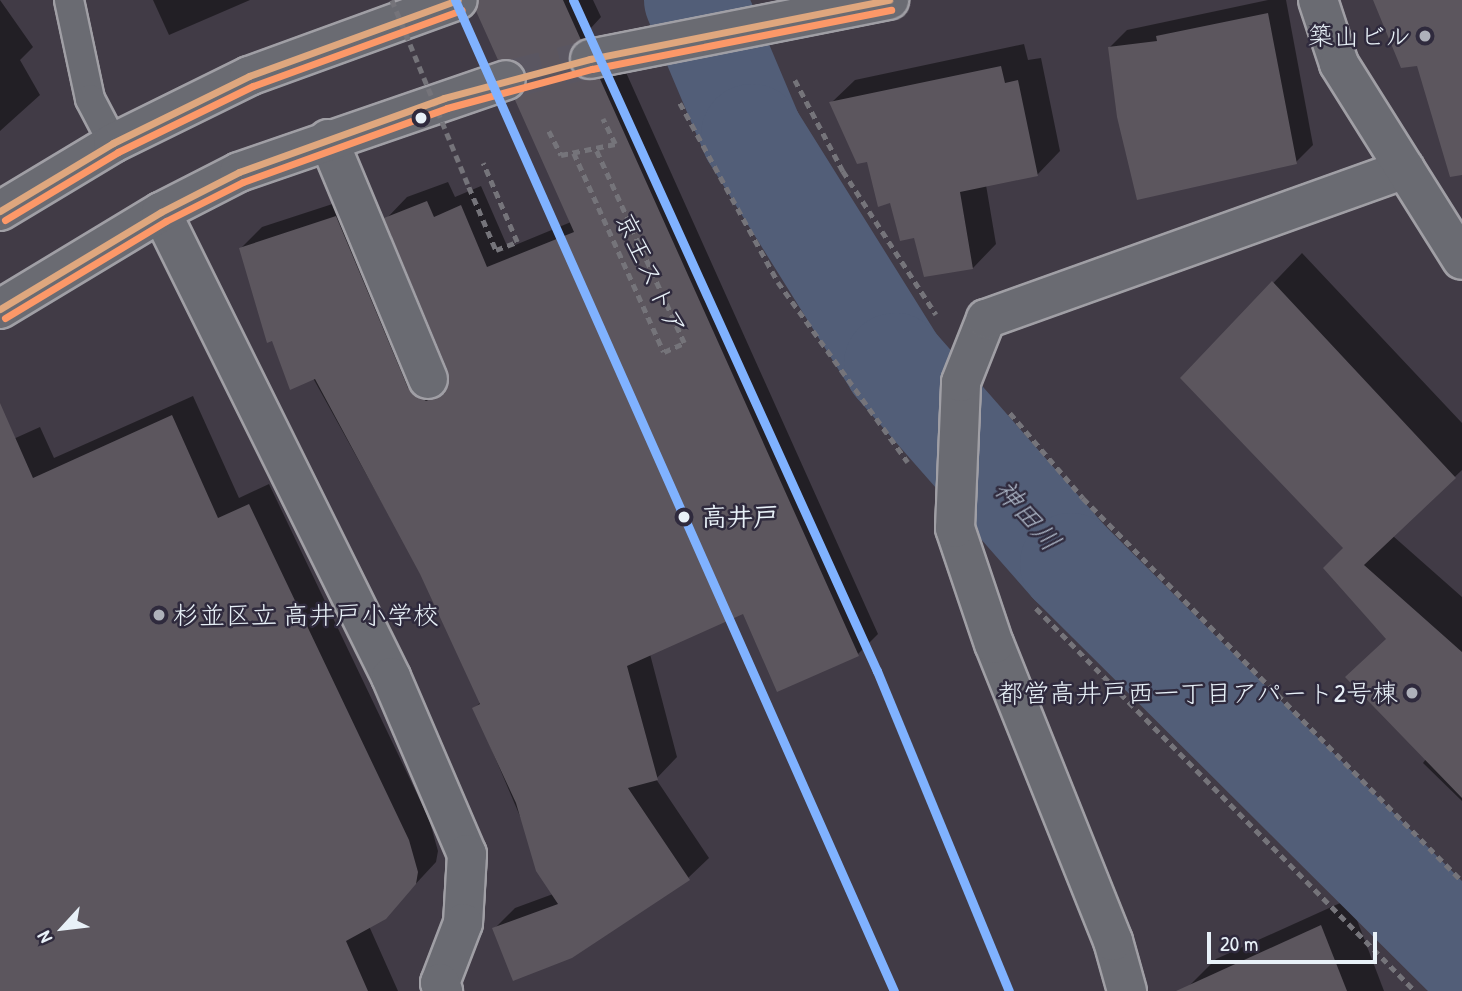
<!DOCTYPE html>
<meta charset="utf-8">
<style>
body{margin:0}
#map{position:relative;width:1462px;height:991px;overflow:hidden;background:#413b46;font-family:"Patrick Hand","Klee One",sans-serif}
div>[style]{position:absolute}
.shadow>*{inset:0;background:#0007}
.river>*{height:102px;margin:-51px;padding:0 51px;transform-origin:51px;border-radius:51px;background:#525e78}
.building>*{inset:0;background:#5c565e}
.primary-tunnel>*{height:38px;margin-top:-19px;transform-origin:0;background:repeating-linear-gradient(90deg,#5a5661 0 38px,transparent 0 57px)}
.path>*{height:4.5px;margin-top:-2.25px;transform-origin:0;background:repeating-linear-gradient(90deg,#75747a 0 7px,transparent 0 12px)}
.roads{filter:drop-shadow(2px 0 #a09fa5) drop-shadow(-2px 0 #a09fa5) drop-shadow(0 2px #a09fa5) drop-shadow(0 -2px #a09fa5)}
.lane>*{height:28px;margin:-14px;padding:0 14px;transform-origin:14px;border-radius:14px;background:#6a6b72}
.street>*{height:38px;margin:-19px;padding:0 19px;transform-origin:19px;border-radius:19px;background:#6a6b72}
.secondary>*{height:38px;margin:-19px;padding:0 19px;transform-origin:19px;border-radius:19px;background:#6a6b72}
.primary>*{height:38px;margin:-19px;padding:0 19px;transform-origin:19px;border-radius:19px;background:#6a6b72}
.path-bridge>*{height:4.5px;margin-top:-2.25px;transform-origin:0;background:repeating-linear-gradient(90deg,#75747a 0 7px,transparent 0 12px)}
.bus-1>*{height:7px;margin:-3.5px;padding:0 3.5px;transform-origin:3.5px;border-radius:3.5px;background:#dfa77e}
.bus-2>*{height:7px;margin:-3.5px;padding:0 3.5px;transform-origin:3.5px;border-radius:3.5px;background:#fc9868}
.rail-1>*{height:9px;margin:-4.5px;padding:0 4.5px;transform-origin:4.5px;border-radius:4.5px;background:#80b2ff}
.dots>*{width:19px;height:19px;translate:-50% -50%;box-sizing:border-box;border:4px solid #2f2a3d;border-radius:50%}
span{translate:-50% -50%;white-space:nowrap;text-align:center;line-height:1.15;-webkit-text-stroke:5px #2f2a3d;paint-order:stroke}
.poi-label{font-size:26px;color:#e8f1f8}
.right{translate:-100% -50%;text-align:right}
.left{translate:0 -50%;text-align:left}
.street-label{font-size:26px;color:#e8f1f8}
.stop-label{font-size:26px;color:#e8f1f8;font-weight:700}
.water-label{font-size:28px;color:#adb7c7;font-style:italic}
.north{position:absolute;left:28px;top:893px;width:70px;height:70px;-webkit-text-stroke:5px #2f2a3d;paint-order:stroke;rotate:243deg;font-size:19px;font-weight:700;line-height:28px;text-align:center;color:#e8f1f8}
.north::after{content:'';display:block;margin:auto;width:24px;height:32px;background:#e8f1f8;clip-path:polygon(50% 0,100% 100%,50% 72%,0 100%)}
.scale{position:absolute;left:1207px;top:932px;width:170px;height:32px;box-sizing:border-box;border:4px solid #e8f1f8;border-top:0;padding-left:9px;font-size:21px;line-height:24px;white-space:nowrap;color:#e8f1f8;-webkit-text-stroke:5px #2f2a3d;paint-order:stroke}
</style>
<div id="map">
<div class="shadow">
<i style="clip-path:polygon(0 0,33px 47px,20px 60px,40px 95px,0 131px)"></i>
<i style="clip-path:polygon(153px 0,250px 0,169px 35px)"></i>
<i style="clip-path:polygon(479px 0,593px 0,601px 17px,590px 29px,589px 43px,620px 59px,878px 634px,858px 654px,744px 612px,650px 654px,677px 757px,656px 779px,709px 858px,688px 878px,494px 929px,515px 908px,553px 894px,474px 708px,481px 702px,421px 573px,241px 248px,262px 227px,357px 196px,428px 367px,448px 382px,450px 371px,387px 218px,407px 197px,448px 182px,455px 197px,481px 186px,508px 248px,571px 222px,528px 71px)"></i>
<i style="clip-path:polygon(1268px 0,1286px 0,1313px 145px,1296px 162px,1109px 48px,1127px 30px)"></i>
<i style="clip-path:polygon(1024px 44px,1028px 60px,1041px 58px,1060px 151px,1037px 175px,986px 185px,996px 244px,973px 268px,915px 236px,831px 103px,855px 80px)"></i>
<i style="clip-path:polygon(1302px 253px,1462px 423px,1462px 470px,1393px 536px,1462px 597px,1462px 801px,1423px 763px,1426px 759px,1387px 638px,1346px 548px,1183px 378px)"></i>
<i style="clip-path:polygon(193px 396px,239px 498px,269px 484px,429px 819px,438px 851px,436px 862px,384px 918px,369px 926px,398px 991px,0 991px,0 445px,40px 427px,54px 458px)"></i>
<i style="clip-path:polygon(1349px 899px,1384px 991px,1190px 991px,1188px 987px,1216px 959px)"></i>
</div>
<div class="river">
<i style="left:695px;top:0;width:147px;rotate:67.1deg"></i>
<i style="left:752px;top:135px;width:270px;rotate:58deg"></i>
<i style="left:895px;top:364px;width:266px;rotate:48.7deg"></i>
<i style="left:1071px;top:564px;width:552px;rotate:44.85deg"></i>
</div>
<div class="building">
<i style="clip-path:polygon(479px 0,563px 0,581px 40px,570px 51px,569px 64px,582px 79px,600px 79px,859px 656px,777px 692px,743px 614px,627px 666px,658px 780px,628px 788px,690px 880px,572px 958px,513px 981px,492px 928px,558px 904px,536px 871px,516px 803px,472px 708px,480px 704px,420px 574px,315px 379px,290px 390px,272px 341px,267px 343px,239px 248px,336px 216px,408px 388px,426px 401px,445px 393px,448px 371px,384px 218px,427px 201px,434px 217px,461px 205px,487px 267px,574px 232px,515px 100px,527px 85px,526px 72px,511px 59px,498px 60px,476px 11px)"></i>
<i style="clip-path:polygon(1373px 0,1462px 0,1462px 175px,1450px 177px,1417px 66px,1401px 68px)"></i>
<i style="clip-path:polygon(1268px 13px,1297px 164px,1137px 200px,1117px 117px,1108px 47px,1157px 41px,1156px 36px)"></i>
<i style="clip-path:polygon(1001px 66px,1005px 83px,1018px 80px,1038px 176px,960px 192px,973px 269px,924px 277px,914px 238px,900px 241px,890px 203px,878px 207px,867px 162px,857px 164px,829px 102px)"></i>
<i style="clip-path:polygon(1272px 281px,1456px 478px,1364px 565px,1462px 652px,1462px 798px,1345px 677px,1386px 639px,1323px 568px,1343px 548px,1180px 378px)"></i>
<i style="clip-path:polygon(0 403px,33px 478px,172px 415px,218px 518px,249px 504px,409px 840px,418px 872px,416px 884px,386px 919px,346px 941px,368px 991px,0 991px)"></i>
<i style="clip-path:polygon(1321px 925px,1347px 991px,1176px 991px)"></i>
</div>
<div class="primary-tunnel">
<i style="left:506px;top:80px;width:87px;rotate:-14deg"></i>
</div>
<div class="path">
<i style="left:795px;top:80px;width:103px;rotate:62.2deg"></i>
<i style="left:843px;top:171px;width:171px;rotate:57deg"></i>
<i style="left:680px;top:103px;width:204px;rotate:61.3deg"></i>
<i style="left:778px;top:282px;width:222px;rotate:54.2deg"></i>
<i style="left:549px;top:131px;width:27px;rotate:63deg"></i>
<i style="left:561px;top:155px;width:55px;rotate:-11.5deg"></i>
<i style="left:615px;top:144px;width:28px;rotate:-116deg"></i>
<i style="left:574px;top:153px;width:218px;rotate:65.7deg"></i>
<i style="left:664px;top:352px;width:22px;rotate:-24deg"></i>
<i style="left:684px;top:343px;width:214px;rotate:-114.5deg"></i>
<i style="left:469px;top:187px;width:69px;rotate:66.8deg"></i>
<i style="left:496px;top:250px;width:22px;rotate:-21deg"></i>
<i style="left:517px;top:242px;width:86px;rotate:-113.3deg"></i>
<i style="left:1010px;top:413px;width:112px;rotate:49.3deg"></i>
<i style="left:1083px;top:498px;width:539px;rotate:45.3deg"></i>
<i style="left:1036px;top:608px;width:539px;rotate:45.3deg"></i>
</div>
<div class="roads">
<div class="lane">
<i style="left:69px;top:0;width:101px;rotate:78deg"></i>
<i style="left:90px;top:99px;width:50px;rotate:62.4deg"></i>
</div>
<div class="street">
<i style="left:328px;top:139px;width:260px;rotate:67.4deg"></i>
<i style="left:161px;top:212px;width:519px;rotate:63.68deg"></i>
<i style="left:391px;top:677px;width:193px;rotate:66.8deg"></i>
<i style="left:467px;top:854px;width:69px;rotate:93.3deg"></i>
<i style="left:463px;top:923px;width:64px;rotate:111deg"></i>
<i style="left:440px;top:983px;width:9px;rotate:69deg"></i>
<i style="left:1127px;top:991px;width:52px;rotate:-105.6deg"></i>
<i style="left:1113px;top:941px;width:320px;rotate:-111.8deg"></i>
<i style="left:994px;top:644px;width:122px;rotate:-108.6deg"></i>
<i style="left:955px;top:528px;width:146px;rotate:-87.6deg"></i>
<i style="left:961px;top:382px;width:68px;rotate:-68.4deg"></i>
<i style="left:986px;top:319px;width:445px;rotate:-19.7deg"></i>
</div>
<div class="secondary">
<i style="left:1318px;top:0;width:67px;rotate:71.8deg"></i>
<i style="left:1339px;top:64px;width:231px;rotate:57.9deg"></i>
</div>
<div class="primary">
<i style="left:590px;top:59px;width:305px;rotate:-11.2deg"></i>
<i style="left:0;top:211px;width:132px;rotate:-31deg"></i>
<i style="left:113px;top:143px;width:152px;rotate:-26.2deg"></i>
<i style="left:249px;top:76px;width:222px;rotate:-20deg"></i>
<i style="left:0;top:309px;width:188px;rotate:-31.1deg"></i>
<i style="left:161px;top:212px;width:88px;rotate:-27.1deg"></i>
<i style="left:239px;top:172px;width:282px;rotate:-19deg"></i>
</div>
</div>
<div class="path-bridge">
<i style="left:392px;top:0;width:202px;rotate:67.6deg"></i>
</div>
<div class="bus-1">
<i style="left:0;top:211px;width:132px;rotate:-31deg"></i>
<i style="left:113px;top:143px;width:152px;rotate:-26.2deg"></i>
<i style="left:249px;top:76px;width:222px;rotate:-20deg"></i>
<i style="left:0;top:309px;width:188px;rotate:-31.1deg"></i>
<i style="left:161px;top:212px;width:88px;rotate:-27.1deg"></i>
<i style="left:239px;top:172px;width:218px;rotate:-19.8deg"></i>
<i style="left:444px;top:98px;width:151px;rotate:-15deg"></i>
<i style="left:590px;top:59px;width:305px;rotate:-11.2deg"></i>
</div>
<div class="bus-2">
<i style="left:5px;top:220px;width:132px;rotate:-31deg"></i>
<i style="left:118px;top:152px;width:150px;rotate:-26.1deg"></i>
<i style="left:253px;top:86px;width:222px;rotate:-20deg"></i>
<i style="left:5px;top:318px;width:188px;rotate:-31.1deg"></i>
<i style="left:166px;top:221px;width:86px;rotate:-26.9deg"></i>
<i style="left:243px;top:182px;width:217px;rotate:-19.9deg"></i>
<i style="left:447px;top:108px;width:150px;rotate:-15.1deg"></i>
<i style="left:592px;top:69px;width:305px;rotate:-11.2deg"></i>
</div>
<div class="rail-1">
<i style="left:455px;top:0;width:1084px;rotate:66.11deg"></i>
<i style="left:573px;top:0;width:737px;rotate:65.63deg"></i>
<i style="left:877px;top:671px;width:346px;rotate:67.6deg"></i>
</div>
<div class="dots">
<i style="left:1425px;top:36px;background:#aeb1ba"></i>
<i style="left:421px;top:118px;background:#e8f1f8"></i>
<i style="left:684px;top:517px;background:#e8f1f8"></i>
<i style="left:159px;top:615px;background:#aeb1ba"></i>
<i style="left:1412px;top:693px;background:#aeb1ba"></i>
</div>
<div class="poi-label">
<span class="right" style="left:1411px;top:36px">築山ビル</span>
<span class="left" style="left:173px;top:615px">杉並区立 高井戸小学校</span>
<span class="right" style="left:1398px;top:693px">都営高井戸西一丁目アパート2号棟</span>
</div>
<div class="street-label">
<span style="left:651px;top:274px;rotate:65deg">京王ストア</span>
</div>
<div class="stop-label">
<span class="left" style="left:701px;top:517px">高井戸</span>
</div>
<div class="water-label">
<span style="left:1028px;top:515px;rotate:49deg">神田川</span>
</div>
<div class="north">N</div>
<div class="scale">20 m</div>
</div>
